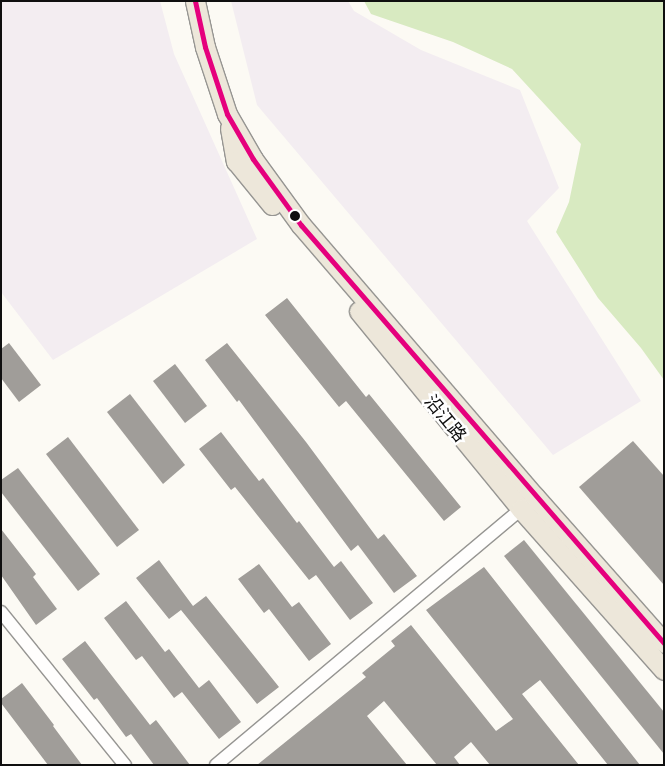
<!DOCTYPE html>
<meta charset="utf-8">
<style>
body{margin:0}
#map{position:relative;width:665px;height:766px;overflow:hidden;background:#fcfaf4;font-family:"PT Serif","Noto Sans SC",serif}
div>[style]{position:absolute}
.industrial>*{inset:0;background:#f3edf1}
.forest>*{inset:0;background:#d8eac1}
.building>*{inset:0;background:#a09d99}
.roads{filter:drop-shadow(1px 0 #969592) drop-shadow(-1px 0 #969592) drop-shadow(0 1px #969592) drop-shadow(0 -1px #969592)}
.minor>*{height:12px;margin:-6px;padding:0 6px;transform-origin:6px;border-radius:6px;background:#fffefd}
.primary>*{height:19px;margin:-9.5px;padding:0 9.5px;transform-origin:9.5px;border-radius:9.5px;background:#ede7da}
.bus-1>*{height:5px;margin:-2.5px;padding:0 2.5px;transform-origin:2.5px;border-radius:2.5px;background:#e5007d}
.dots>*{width:14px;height:14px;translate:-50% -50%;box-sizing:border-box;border:2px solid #fff;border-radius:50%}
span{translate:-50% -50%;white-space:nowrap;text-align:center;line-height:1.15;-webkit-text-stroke:5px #fff;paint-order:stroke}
.street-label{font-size:18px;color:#0f0f0f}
.frame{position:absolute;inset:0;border:2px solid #0f0f0f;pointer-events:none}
</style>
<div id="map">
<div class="industrial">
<i style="clip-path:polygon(1px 1px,160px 1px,174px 54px,257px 239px,53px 360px,1px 292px)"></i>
<i style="clip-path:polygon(231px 1px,348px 1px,354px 11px,421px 50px,520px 90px,559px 188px,527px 221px,641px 401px,553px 455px,257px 105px)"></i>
</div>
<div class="forest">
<i style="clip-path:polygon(364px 1px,664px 1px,664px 380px,641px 348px,598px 298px,556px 232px,569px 202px,581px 144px,512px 69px,453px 42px,371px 14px)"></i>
</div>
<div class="building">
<i style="clip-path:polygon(287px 298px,366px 397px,369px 394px,461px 507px,444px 521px,346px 401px,339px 407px,265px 315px)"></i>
<i style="clip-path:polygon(9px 343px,41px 385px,19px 402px,1px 378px,1px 349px)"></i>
<i style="clip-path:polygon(227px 343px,306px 442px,378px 539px,384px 534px,417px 576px,394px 593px,358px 545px,351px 551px,239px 400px,237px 402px,205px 360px)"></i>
<i style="clip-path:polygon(175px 364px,207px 406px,185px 423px,153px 381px)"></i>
<i style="clip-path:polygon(130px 394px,185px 465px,163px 484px,107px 412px)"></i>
<i style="clip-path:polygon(221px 432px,259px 481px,263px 478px,297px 523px,299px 521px,334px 567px,341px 561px,373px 603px,350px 620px,316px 575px,309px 580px,235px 487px,231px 490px,199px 449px)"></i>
<i style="clip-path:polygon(68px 437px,139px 530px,117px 547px,46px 454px)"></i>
<i style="clip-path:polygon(633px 441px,664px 476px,664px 585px,579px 487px)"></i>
<i style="clip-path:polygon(18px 468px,100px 574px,78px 591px,1px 492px,1px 480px)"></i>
<i style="clip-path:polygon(1px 529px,36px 574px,33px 577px,57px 609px,36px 625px,1px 575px)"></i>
<i style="clip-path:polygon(524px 540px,664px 712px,664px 754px,504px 556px)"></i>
<i style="clip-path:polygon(159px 560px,193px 606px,206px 596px,279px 687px,257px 704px,181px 610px,169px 619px,136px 578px)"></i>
<i style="clip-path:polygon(259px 564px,292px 607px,299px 602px,331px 644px,309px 661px,269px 609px,264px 613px,238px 579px)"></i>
<i style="clip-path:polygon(484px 567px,640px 765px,608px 765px,540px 680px,522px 694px,579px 765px,490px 765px,471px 742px,454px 757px,460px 765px,437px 765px,384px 701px,367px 716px,407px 765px,257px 765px,366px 677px,362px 673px,395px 646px,391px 641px,411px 625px,496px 731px,513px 719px,426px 610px)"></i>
<i style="clip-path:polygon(126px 601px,165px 652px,169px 649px,199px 688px,209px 680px,241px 722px,219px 739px,182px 692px,174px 698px,142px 656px,136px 660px,104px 618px)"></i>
<i style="clip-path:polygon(85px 641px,150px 725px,156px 720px,190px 765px,154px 765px,131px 734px,126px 737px,97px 698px,94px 700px,62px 659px)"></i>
<i style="clip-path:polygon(22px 683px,54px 725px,53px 726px,82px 765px,48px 765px,1px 703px,1px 699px)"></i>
</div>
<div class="roads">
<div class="minor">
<i style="left:1px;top:612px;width:197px;rotate:51deg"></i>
<i style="left:216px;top:765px;width:403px;rotate:-40deg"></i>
</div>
<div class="primary">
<i style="left:195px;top:1px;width:47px;rotate:77.7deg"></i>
<i style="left:205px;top:47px;width:71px;rotate:71.8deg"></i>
<i style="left:227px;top:114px;width:52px;rotate:60deg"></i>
<i style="left:253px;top:159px;width:82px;rotate:54deg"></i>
<i style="left:301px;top:225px;width:359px;rotate:49.3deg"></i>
<i style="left:535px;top:497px;width:195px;rotate:48.5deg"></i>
<i style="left:230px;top:128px;width:34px;rotate:80deg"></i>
<i style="left:236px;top:161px;width:57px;rotate:50.7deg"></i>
<i style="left:359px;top:311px;width:256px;rotate:50.7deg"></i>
<i style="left:521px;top:509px;width:215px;rotate:48.4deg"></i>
</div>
</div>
<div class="bus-1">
<i style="left:195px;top:1px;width:47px;rotate:77.7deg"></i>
<i style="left:205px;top:47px;width:71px;rotate:71.8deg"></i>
<i style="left:227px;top:114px;width:52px;rotate:60deg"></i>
<i style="left:253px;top:159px;width:82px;rotate:54deg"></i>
<i style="left:301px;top:225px;width:554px;rotate:49.03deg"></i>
</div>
<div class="dots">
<i style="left:295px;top:216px;background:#0f0f0f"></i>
</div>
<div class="street-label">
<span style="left:446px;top:418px;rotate:51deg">沿江路</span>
</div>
<div class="frame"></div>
</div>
